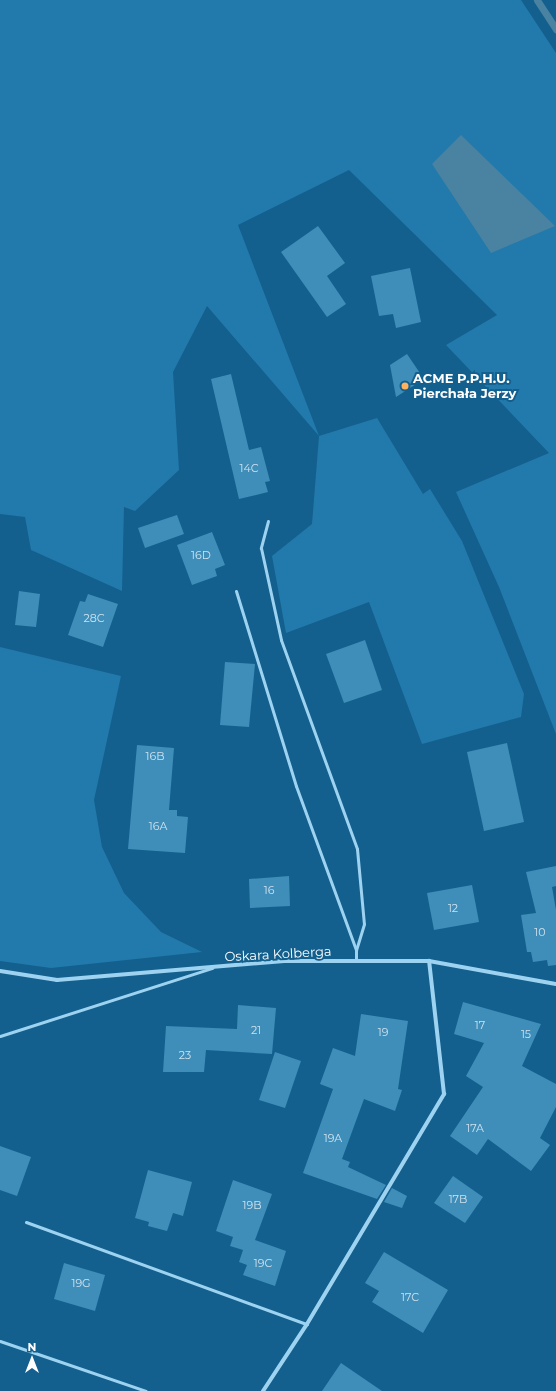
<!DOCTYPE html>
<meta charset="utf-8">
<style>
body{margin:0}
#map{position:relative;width:556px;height:1391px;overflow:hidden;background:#13608e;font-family:Montserrat,sans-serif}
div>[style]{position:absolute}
.green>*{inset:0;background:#217aab}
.water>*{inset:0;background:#4a82a2}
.stream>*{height:7px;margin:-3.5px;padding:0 3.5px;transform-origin:3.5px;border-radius:3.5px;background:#4a82a2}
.building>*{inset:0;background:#3f8db9}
.service>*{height:3px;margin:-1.5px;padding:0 1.5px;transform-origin:1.5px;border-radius:1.5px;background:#9dd3f1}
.minor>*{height:4px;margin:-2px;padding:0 2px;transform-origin:2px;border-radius:2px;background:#9dd3f1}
.dots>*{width:11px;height:11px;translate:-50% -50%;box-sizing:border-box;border:2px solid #13608e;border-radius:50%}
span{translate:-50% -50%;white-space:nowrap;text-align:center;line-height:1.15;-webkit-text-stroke:4px #13608e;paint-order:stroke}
.number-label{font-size:11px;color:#cfe2ee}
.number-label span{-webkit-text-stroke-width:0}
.poi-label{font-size:13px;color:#fff;font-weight:700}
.left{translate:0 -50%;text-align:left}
.street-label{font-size:13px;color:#fff}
.north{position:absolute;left:12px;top:1339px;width:40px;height:40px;-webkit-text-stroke:3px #13608e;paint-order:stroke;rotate:0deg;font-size:11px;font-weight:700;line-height:16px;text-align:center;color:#fff}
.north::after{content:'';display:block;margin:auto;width:14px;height:18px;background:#fff;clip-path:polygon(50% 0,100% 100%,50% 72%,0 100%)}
</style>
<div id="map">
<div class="green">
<i style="clip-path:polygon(0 0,521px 0,556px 53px,556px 734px,499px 587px,456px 492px,549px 453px,446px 345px,497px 315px,349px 170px,238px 225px,319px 436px,377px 418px,423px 494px,430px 489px,462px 541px,524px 694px,521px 717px,422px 744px,369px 602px,286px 633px,272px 556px,312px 524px,319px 436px,207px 306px,173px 372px,179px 470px,135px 511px,124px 507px,122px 591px,31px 550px,25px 517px,0 514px)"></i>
<i style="clip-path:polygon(0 647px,121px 676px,94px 800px,102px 847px,124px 893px,161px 932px,202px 952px,51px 968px,0 961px)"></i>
</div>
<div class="water">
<i style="clip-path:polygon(461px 135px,555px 226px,491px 253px,432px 164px)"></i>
</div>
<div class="stream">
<i style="left:537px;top:0;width:35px;rotate:57deg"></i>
</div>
<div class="building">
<i style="clip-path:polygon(318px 226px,345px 263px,327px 276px,346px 304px,327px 317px,281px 252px)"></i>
<i style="clip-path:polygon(410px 268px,421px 322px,396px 328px,393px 314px,379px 316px,371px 276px)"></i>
<i style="clip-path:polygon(407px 354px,424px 379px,396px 397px,390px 365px)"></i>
<i style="clip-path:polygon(231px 374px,249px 450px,261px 447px,270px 481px,265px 482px,268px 492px,239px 499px,211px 379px)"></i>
<i style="clip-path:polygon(177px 515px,184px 534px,145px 548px,138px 528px)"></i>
<i style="clip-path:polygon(212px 532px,225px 565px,215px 569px,217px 576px,192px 585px,177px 545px)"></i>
<i style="clip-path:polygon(19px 591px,40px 594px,36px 627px,15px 625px)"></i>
<i style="clip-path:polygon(88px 594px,118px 604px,103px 647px,68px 635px,80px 601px,85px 602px)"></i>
<i style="clip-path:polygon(365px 640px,382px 690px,344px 703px,326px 654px)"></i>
<i style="clip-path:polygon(225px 662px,255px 664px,249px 727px,220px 725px)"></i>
<i style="clip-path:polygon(507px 743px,524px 822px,484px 831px,467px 752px)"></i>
<i style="clip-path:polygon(137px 745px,174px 748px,169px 810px,177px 810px,177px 816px,188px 817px,185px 853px,128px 849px)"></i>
<i style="clip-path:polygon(556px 866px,556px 886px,552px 887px,556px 910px,556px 965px,548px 966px,547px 960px,533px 962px,531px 952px,527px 952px,521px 915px,536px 913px,526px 872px)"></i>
<i style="clip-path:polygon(289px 876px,290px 906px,250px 908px,249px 879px)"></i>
<i style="clip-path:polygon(472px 885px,479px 922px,434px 930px,427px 893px)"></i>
<i style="clip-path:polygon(463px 1002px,541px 1024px,522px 1066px,556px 1084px,556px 1107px,540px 1138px,550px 1145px,531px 1171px,488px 1139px,477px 1155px,450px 1136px,483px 1087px,466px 1076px,484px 1043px,454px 1034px)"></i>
<i style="clip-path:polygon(238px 1005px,276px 1008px,272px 1054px,206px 1050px,204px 1072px,163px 1072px,166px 1026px,237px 1029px)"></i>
<i style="clip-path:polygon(361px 1014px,408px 1021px,398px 1089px,402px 1090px,395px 1111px,364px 1099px,342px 1159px,350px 1162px,348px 1167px,386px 1185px,377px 1199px,303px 1173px,333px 1089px,320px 1084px,333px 1048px,355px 1056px)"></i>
<i style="clip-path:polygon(275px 1052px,301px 1061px,285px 1108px,259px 1100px)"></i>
<i style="clip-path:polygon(0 1146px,31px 1157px,17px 1196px,0 1190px)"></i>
<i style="clip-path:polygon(148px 1170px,192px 1182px,183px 1216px,173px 1213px,167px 1231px,148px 1226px,149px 1222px,135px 1218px)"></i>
<i style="clip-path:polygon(453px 1176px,483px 1197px,465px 1223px,434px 1203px)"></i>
<i style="clip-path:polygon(233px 1180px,272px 1194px,255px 1240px,286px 1251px,275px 1286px,243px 1275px,247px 1265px,239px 1262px,243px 1250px,230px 1246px,233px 1237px,216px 1231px)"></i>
<i style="clip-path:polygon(392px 1188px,407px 1196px,402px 1208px,384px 1202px)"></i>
<i style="clip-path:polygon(384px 1252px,448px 1290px,423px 1333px,372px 1302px,379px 1291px,365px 1283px)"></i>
<i style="clip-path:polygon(64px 1263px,105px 1275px,95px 1311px,54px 1299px)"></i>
<i style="clip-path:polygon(341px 1363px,382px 1391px,322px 1391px)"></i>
</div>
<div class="service">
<i style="left:268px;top:521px;width:28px;rotate:105deg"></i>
<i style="left:261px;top:548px;width:94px;rotate:77.7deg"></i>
<i style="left:281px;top:640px;width:222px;rotate:70deg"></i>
<i style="left:357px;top:849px;width:75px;rotate:84.7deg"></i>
<i style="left:364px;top:924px;width:27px;rotate:107deg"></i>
<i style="left:356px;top:950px;width:11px;rotate:90deg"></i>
<i style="left:236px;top:591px;width:204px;rotate:72.9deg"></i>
<i style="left:296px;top:786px;width:175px;rotate:69.9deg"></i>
<i style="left:0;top:1036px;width:223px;rotate:-17.8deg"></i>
<i style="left:26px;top:1222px;width:299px;rotate:20deg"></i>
<i style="left:0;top:1341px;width:154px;rotate:18.9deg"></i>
</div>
<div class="minor">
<i style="left:0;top:971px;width:58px;rotate:9deg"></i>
<i style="left:57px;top:980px;width:228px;rotate:-4.8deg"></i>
<i style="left:284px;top:961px;width:145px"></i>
<i style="left:429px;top:961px;width:129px;rotate:10.3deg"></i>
<i style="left:263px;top:1391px;width:80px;rotate:-56.7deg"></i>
<i style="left:307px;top:1324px;width:268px;rotate:-59.2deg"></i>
<i style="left:444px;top:1094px;width:134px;rotate:-96.4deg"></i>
</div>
<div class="dots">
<i style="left:405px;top:386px;background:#ffb15d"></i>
</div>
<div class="number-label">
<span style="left:249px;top:468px">14C</span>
<span style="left:201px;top:555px">16D</span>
<span style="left:94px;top:618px">28C</span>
<span style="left:155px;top:756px">16B</span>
<span style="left:158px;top:826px">16A</span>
<span style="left:269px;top:890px">16</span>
<span style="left:453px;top:908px">12</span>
<span style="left:540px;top:932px">10</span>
<span style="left:480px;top:1025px">17</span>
<span style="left:256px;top:1030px">21</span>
<span style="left:383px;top:1032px">19</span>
<span style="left:526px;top:1034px">15</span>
<span style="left:185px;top:1055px">23</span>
<span style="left:475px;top:1128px">17A</span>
<span style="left:333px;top:1138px">19A</span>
<span style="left:458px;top:1199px">17B</span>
<span style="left:252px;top:1205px">19B</span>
<span style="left:263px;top:1263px">19C</span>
<span style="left:81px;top:1283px">19G</span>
<span style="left:410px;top:1297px">17C</span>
</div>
<div class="poi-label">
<span class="left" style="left:413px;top:386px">ACME P.P.H.U.<br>Pierchała Jerzy</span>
</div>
<div class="street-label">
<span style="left:278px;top:954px;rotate:-3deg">Oskara Kolberga</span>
</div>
<div class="north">N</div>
</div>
